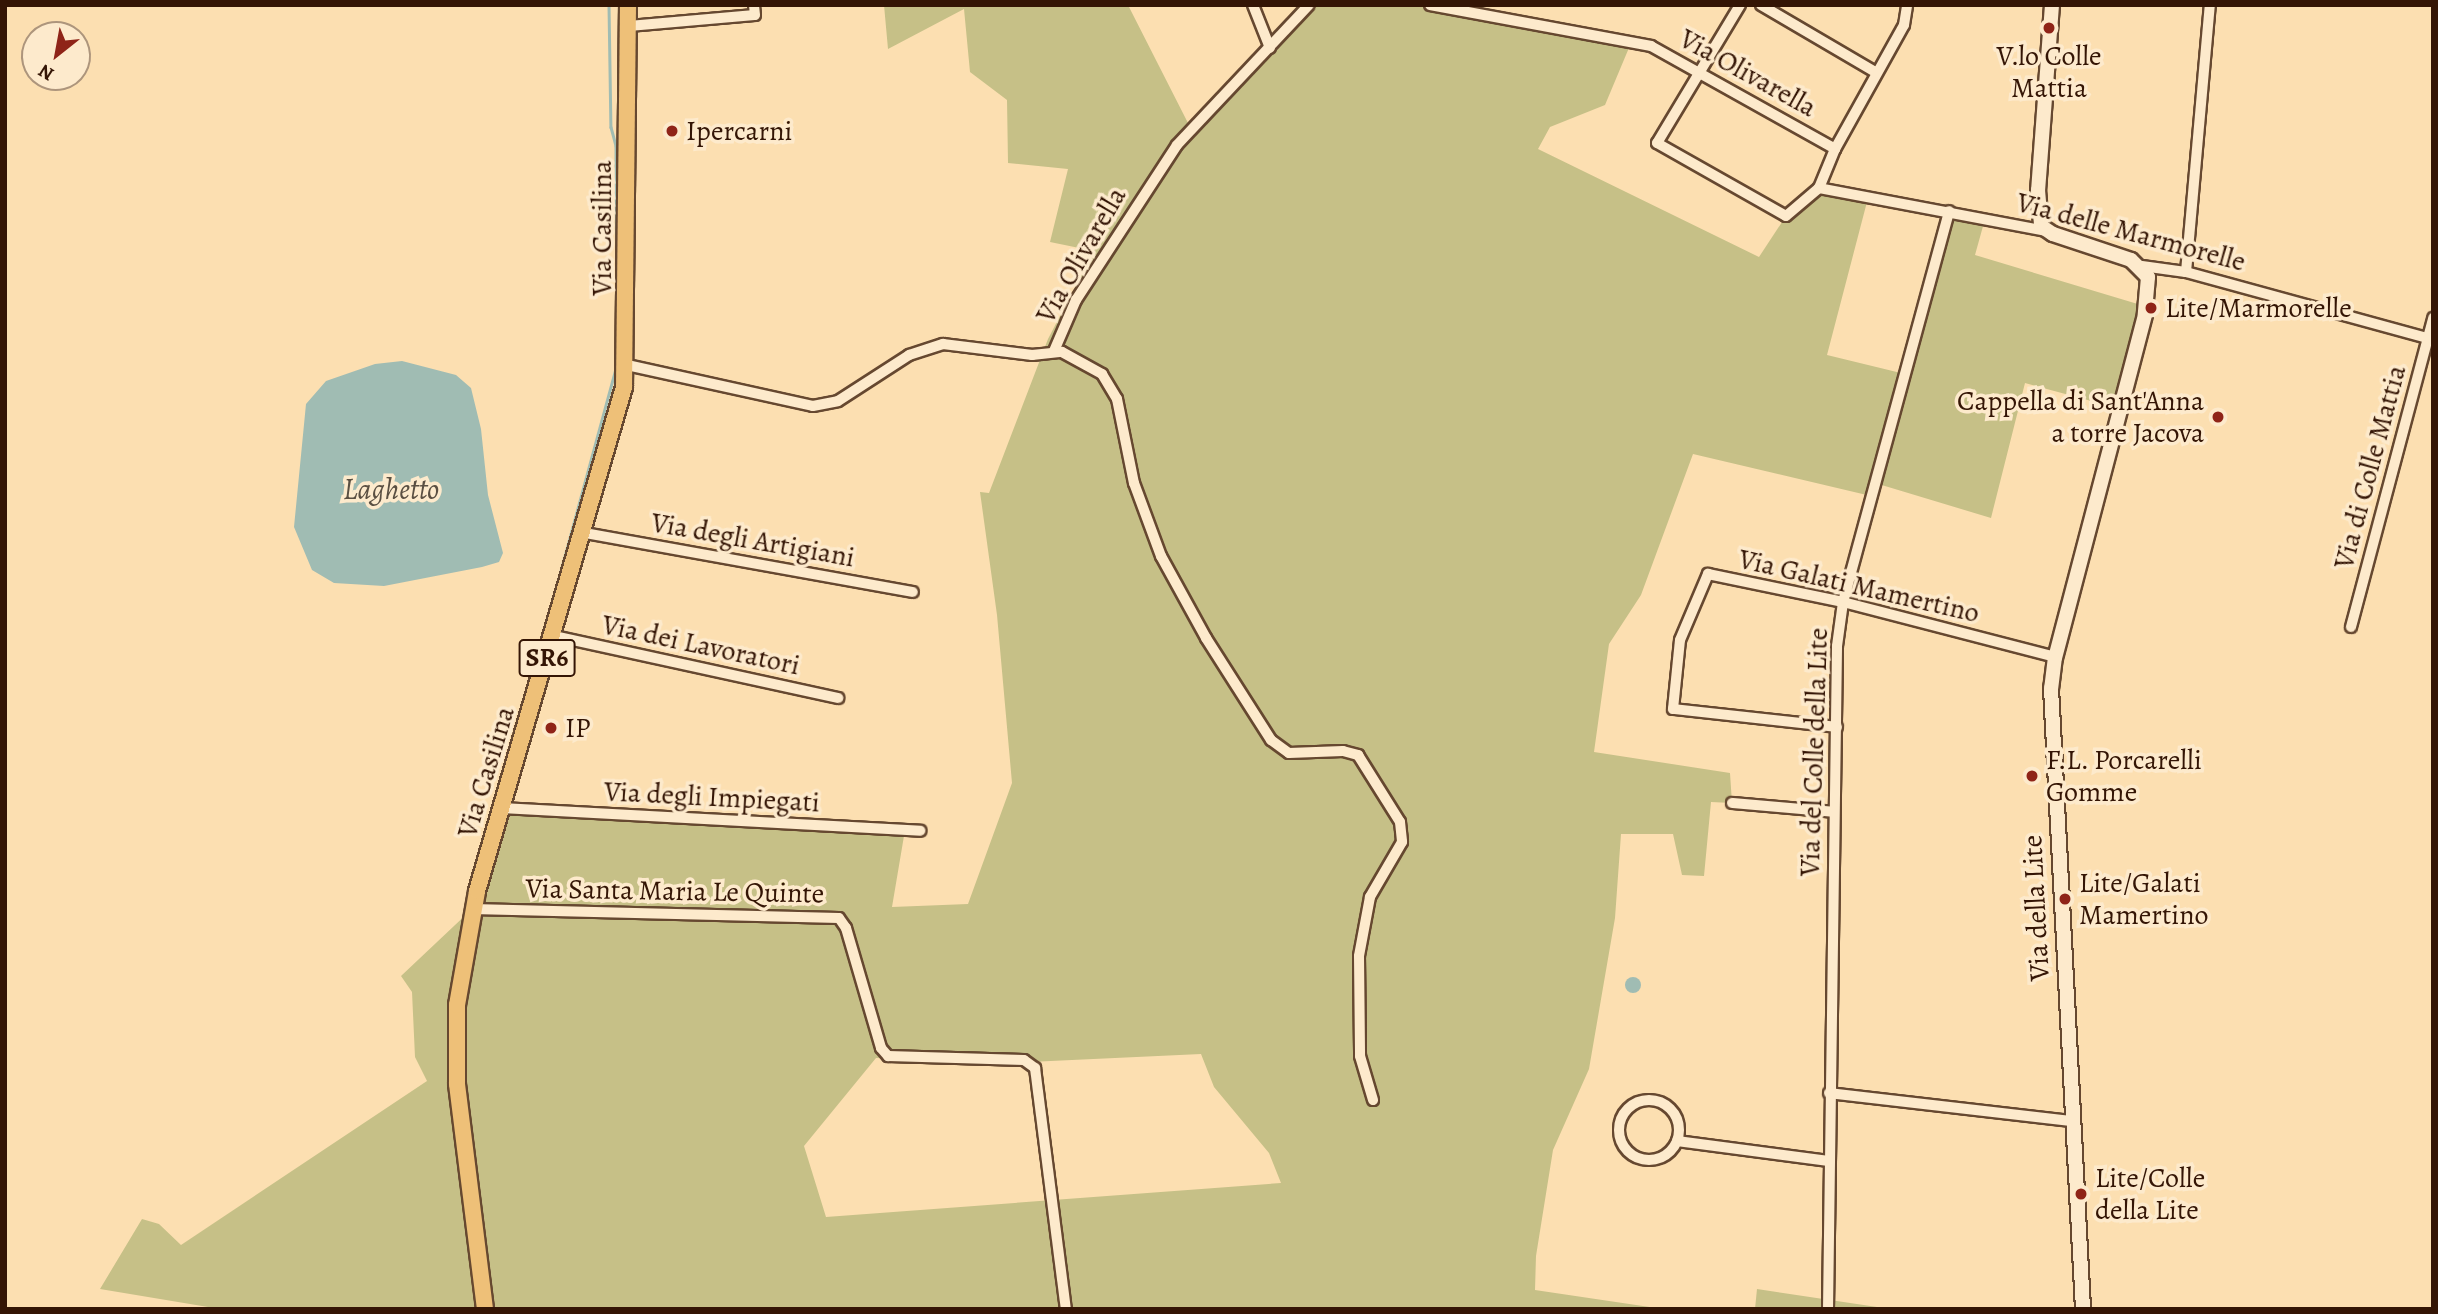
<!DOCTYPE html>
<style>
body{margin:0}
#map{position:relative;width:2438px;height:1314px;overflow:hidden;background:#fcdfb1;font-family:Alegreya,serif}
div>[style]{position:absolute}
.green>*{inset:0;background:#c6c087}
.water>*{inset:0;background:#a0bcb3}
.round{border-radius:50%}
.stream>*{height:2.5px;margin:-1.25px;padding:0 1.25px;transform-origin:1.25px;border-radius:1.25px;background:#a0bcb3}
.roads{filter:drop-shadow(2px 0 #664830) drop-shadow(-2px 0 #664830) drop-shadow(0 2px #664830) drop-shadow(0 -2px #664830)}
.street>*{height:10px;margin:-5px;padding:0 5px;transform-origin:5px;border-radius:5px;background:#fdeacc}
.street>.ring{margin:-5px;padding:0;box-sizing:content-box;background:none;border:10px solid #fdeacc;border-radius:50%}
.secondary>*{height:14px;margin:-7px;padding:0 7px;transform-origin:7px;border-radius:7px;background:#fdeacc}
.primary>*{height:16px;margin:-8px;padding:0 8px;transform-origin:8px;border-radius:8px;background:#eec078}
.dots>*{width:19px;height:19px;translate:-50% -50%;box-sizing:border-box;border:4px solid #fdeacc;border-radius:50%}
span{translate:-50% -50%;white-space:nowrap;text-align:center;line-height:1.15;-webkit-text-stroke:7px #fdeacc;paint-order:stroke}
.shield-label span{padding:2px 5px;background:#fdeacc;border:2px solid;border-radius:5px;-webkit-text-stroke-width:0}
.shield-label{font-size:26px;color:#341505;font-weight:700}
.poi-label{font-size:28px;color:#341505}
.left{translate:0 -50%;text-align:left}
.right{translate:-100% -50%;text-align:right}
.street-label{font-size:28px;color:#341505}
.water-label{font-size:30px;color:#5a4f42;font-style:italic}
.frame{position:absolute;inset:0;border:7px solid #341505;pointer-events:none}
.north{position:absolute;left:21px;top:21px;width:70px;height:70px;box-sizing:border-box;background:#fdeacc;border:2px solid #ad957c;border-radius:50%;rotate:211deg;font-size:19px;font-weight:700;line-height:28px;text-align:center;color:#341505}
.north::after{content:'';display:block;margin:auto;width:24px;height:32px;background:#8f2418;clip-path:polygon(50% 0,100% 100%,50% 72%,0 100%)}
</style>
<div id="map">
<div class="green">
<i style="clip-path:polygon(evenodd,884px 5px,1128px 5px,1189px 125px,1309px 5px,1430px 5px,1631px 43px,1605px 105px,1550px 127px,1538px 149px,1759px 257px,1786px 216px,1819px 188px,1868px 198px,1827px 355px,1905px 374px,1949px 211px,1985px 219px,1975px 255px,2151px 308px,2121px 409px,2025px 383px,1991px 518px,1875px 483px,1871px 496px,1693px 454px,1641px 595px,1609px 644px,1594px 752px,1730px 773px,1732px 803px,1711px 802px,1704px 876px,1682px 875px,1673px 834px,1621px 834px,1615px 918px,1589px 1069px,1553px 1150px,1536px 1256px,1535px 1290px,1663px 1309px,220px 1309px,100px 1289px,142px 1219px,159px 1224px,181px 1245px,427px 1081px,415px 1057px,412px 992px,401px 976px,472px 909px,510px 811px,905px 830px,892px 907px,968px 904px,1012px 783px,997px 615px,980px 492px,989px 493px,1048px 339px,1094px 251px,1050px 242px,1068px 169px,1008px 163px,1007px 100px,970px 72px,964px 9px,888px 49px,884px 5px,1201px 1054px,1214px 1087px,1269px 1153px,1281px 1183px,826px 1217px,804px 1146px,876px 1058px,1029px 1062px,1201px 1054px)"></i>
<i style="clip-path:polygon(1757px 1289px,1877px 1307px,1878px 1309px,1755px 1309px)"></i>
</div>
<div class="water">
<i style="clip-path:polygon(402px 361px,456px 375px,471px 388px,481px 429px,488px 495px,503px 553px,499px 562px,482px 567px,384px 586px,334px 583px,312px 570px,294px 527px,306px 404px,326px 381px,375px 364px)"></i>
<i class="round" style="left:1625px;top:977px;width:16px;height:16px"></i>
</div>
<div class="stream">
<i style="left:609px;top:5px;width:122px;rotate:89.1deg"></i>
<i style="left:611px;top:127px;width:20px;rotate:75deg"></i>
<i style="left:616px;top:146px;width:167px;rotate:89.7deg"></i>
<i style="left:557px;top:584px;width:229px;rotate:-74.8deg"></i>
</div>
<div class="roads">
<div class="street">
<i style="left:1253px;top:5px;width:46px;rotate:68.4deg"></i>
<i style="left:1430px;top:5px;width:225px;rotate:10.5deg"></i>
<i style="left:1651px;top:46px;width:211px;rotate:29.2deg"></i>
<i style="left:1740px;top:5px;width:161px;rotate:121deg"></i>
<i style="left:1657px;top:143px;width:148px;rotate:29.5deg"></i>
<i style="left:1786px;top:216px;width:43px;rotate:-40.3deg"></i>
<i style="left:1819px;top:188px;width:42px;rotate:-67.7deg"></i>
<i style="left:1835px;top:149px;width:142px;rotate:-60.9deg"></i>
<i style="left:1904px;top:25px;width:20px;rotate:-81deg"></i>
<i style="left:1761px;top:5px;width:134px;rotate:30.4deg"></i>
<i style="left:629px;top:26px;width:126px;rotate:-5deg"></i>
<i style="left:755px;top:15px;width:10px;rotate:-96deg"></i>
<i style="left:1819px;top:188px;width:231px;rotate:10.7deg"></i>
<i style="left:2142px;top:266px;width:44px;rotate:7.8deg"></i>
<i style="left:2186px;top:272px;width:250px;rotate:15.3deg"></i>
<i style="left:2186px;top:272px;width:268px;rotate:-84.9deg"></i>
<i style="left:1054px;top:351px;width:56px;rotate:-66.7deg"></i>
<i style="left:1076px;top:300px;width:185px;rotate:-56.9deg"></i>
<i style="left:1177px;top:145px;width:192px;rotate:-46.7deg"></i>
<i style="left:627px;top:365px;width:190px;rotate:12.4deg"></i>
<i style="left:813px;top:406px;width:25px;rotate:-11deg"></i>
<i style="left:838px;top:401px;width:85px;rotate:-32.9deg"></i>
<i style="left:909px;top:355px;width:36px;rotate:-18deg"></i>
<i style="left:943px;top:344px;width:90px;rotate:7deg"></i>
<i style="left:1032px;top:355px;width:30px;rotate:-6deg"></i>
<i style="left:1062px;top:352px;width:46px;rotate:28.8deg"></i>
<i style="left:1102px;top:374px;width:29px;rotate:59deg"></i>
<i style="left:1117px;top:399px;width:86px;rotate:78.6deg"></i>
<i style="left:1134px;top:483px;width:78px;rotate:69.7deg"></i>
<i style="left:1161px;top:556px;width:94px;rotate:61.2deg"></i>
<i style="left:1206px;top:638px;width:121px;rotate:57.5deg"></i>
<i style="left:1271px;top:740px;width:22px;rotate:36deg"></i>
<i style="left:1289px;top:753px;width:54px;rotate:-2.1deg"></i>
<i style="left:1343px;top:751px;width:16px;rotate:15deg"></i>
<i style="left:1358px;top:755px;width:79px;rotate:57.9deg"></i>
<i style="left:1400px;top:822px;width:20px;rotate:84deg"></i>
<i style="left:1402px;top:842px;width:64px;rotate:120.2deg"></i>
<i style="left:1370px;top:897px;width:60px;rotate:100.6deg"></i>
<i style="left:1359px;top:956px;width:100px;rotate:89.4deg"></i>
<i style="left:1360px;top:1056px;width:46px;rotate:73.5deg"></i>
<i style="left:585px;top:533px;width:333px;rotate:10.2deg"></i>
<i style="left:2351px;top:627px;width:320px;rotate:-75.1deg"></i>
<i style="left:554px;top:636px;width:291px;rotate:12.3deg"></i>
<i style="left:1837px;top:727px;width:165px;rotate:-173.7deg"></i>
<i style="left:1673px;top:709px;width:69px;rotate:-84.2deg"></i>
<i style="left:1680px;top:640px;width:72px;rotate:-67deg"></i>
<i style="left:1708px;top:574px;width:138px;rotate:11.7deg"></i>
<i style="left:1843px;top:602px;width:219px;rotate:14.5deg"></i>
<i style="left:1732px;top:803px;width:102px;rotate:5deg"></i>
<i style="left:502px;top:808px;width:419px;rotate:3.1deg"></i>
<i style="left:472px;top:909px;width:367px;rotate:1.4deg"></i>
<i style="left:839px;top:918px;width:12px;rotate:55deg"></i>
<i style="left:846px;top:928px;width:125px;rotate:73.7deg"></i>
<i style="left:881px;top:1048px;width:11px;rotate:49deg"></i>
<i style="left:888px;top:1056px;width:136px;rotate:1.7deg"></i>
<i style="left:1024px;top:1060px;width:14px;rotate:36deg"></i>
<i style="left:1035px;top:1068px;width:243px;rotate:82.7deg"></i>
<i style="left:1829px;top:1093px;width:245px;rotate:6.6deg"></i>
<i class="ring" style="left:1619px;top:1100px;width:50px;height:50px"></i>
<i style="left:1677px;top:1141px;width:153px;rotate:7.5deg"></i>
<i style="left:1828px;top:1309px;width:663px;rotate:-89.22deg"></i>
<i style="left:1837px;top:646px;width:44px;rotate:-82.2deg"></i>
<i style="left:1843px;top:602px;width:405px;rotate:-74.8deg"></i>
</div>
<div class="secondary">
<i style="left:2052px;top:5px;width:186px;rotate:94.3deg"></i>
<i style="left:2038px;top:190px;width:36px;rotate:85deg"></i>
<i style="left:2041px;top:226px;width:14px;rotate:34deg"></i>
<i style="left:2053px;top:234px;width:82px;rotate:18.4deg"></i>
<i style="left:2131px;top:260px;width:24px;rotate:45deg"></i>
<i style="left:2148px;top:277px;width:38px;rotate:95deg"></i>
<i style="left:2145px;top:315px;width:354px;rotate:104.7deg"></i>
<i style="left:2055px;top:657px;width:31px;rotate:97deg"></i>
<i style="left:2051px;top:688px;width:622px;rotate:87.05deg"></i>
</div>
<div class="primary">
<i style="left:485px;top:1309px;width:227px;rotate:-97.1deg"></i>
<i style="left:457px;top:1084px;width:79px;rotate:-90deg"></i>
<i style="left:457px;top:1005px;width:116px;rotate:-80deg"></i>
<i style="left:477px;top:891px;width:525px;rotate:-73.74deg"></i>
<i style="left:624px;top:387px;width:382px;rotate:-89.4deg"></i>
</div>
</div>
<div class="dots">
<i style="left:2049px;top:28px;background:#8f2418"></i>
<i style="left:672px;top:131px;background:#8f2418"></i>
<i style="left:2151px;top:308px;background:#8f2418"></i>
<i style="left:2218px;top:417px;background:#8f2418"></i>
<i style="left:551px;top:728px;background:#8f2418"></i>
<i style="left:2032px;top:776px;background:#8f2418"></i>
<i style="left:2065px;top:899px;background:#8f2418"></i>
<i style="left:2081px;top:1194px;background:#8f2418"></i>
</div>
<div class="shield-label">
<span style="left:547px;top:658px">SR6</span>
</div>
<div class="poi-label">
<span style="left:2049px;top:72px">V.lo Colle<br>Mattia</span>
<span class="left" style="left:686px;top:131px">Ipercarni</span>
<span class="left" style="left:2165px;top:308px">Lite/Marmorelle</span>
<span class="right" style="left:2204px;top:417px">Cappella di Sant'Anna<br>a torre Jacova</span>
<span class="left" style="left:565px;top:728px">IP</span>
<span class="left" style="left:2046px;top:776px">F.L. Porcarelli<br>Gomme</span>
<span class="left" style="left:2079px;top:899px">Lite/Galati<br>Mamertino</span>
<span class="left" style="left:2095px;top:1194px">Lite/Colle<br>della Lite</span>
</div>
<div class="street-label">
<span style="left:1748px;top:73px;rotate:29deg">Via Olivarella</span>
<span style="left:602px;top:228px;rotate:-90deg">Via Casilina</span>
<span style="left:2131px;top:232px;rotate:15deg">Via delle Marmorelle</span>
<span style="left:1081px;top:255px;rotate:-60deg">Via Olivarella</span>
<span style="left:2370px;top:467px;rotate:-75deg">Via di Colle Mattia</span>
<span style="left:753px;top:540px;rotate:10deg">Via degli Artigiani</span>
<span style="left:1859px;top:586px;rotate:13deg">Via Galati Mamertino</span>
<span style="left:701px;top:645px;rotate:12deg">Via dei Lavoratori</span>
<span style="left:1814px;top:752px;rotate:-88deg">Via del Colle della Lite</span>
<span style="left:486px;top:772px;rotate:-73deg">Via Casilina</span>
<span style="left:712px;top:797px;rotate:3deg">Via degli Impiegati</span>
<span style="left:675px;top:891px;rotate:1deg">Via Santa Maria Le Quinte</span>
<span style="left:2036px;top:908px;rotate:-93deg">Via della Lite</span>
</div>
<div class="water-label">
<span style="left:391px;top:489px">Laghetto</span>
</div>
<div class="frame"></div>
<div class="north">N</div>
</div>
